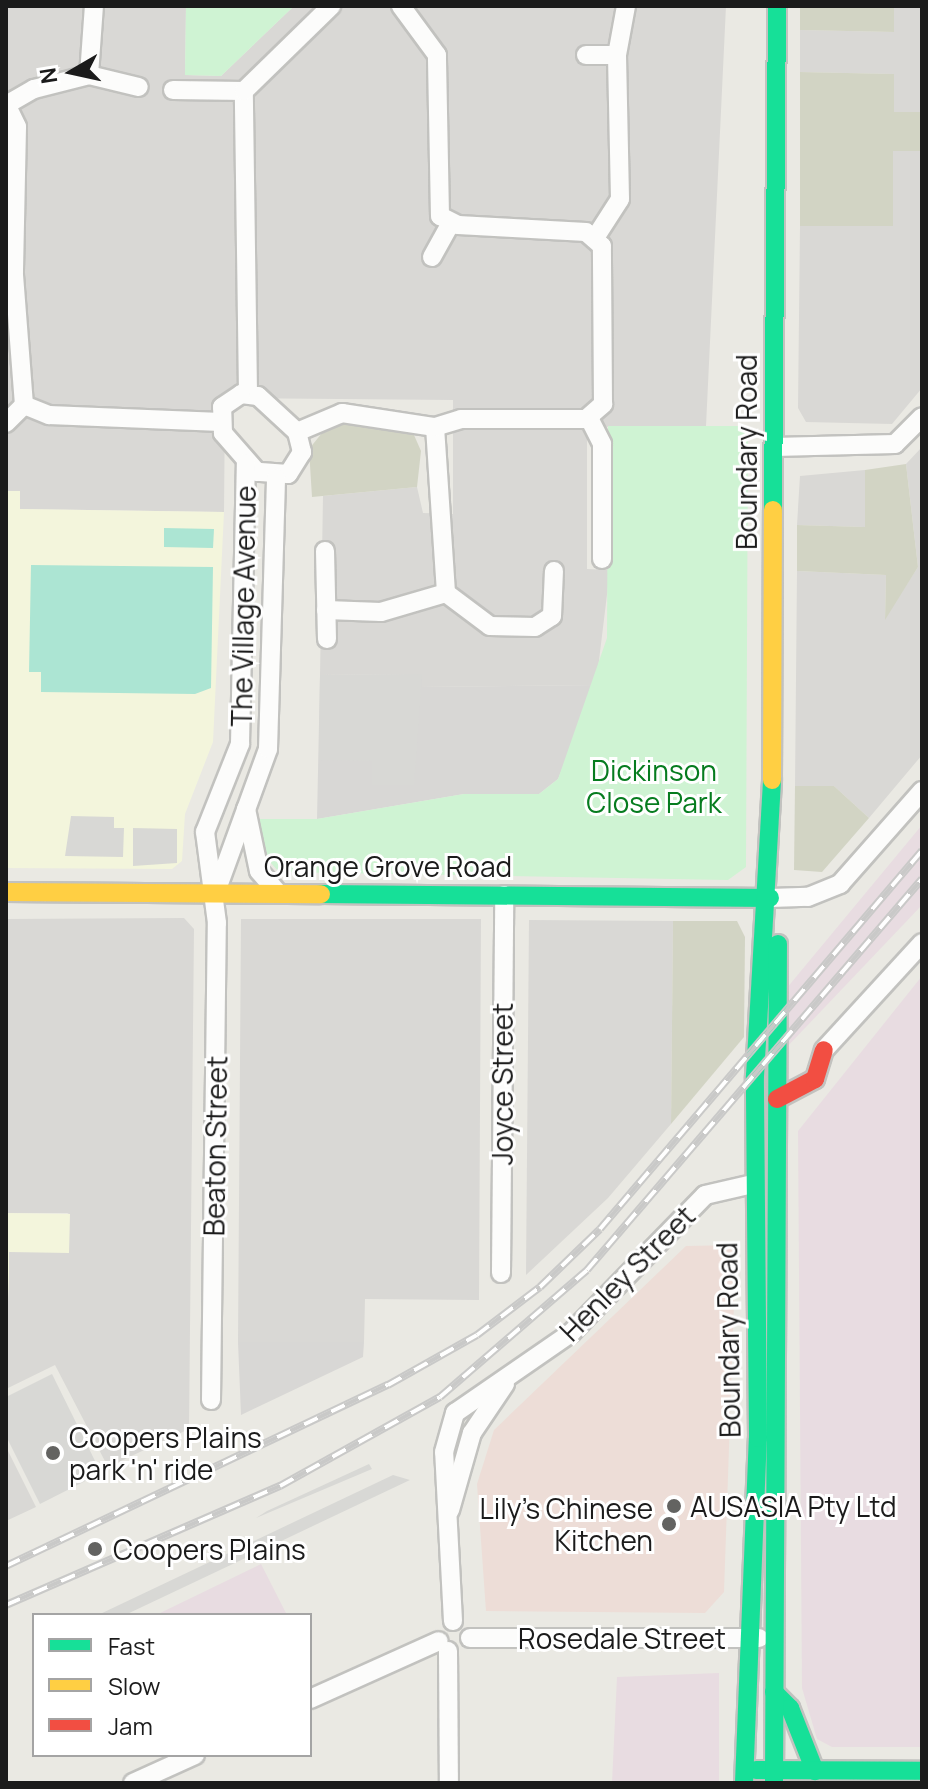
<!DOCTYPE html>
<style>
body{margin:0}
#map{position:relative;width:928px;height:1789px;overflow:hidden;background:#eae9e3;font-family:Manrope,sans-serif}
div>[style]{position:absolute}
.residential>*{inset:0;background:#d9d8d5}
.commercial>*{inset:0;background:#edddd7}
.industrial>*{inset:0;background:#e8dce1}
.education>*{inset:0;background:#f3f5dc}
.religious>*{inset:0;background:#d8d7d5}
.construction>*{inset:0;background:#d2d4c4}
.park>*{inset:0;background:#cff3d3}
.pitch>*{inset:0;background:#ace5d3}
.parking>*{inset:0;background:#d8d8d5}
.roads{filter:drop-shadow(2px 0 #c2c2bf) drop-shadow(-2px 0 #c2c2bf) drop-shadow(0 2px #c2c2bf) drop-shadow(0 -2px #c2c2bf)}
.street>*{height:18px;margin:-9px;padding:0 9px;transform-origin:9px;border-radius:9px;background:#fcfcfb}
.fast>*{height:18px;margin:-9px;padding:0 9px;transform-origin:9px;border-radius:9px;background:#16e098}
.slow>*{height:18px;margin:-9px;padding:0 9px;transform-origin:9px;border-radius:9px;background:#ffcf43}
.jam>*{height:18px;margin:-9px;padding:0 9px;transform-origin:9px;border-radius:9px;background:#f24e42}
.rail>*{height:8px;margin-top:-4px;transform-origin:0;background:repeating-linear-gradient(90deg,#fff 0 15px,#c9c9c8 0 30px);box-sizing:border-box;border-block:2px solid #c9c9c8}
.dots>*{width:22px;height:22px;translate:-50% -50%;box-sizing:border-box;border:4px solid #fff;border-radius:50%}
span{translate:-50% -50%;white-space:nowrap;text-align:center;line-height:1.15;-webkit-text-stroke:6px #fff;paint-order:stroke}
.street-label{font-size:28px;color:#1b1b1b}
.park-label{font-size:28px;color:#067c1f}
.poi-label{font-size:28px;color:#1b1b1b}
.left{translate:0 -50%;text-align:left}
.right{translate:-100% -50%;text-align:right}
.frame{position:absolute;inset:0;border:8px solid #1b1b1b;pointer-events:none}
.legend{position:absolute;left:32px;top:1613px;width:280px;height:144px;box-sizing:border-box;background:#fff;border:2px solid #a4a4a4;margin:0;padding:10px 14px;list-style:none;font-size:24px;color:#1b1b1b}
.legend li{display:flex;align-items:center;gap:16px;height:40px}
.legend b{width:40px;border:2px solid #a4a4a4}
.north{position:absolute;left:32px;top:32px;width:80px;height:80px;-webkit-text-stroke:6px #fff;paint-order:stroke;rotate:261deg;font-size:22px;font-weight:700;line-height:32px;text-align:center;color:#1b1b1b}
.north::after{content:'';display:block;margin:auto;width:28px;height:36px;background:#1b1b1b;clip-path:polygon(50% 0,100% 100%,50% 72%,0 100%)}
</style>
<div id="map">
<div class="residential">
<i style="clip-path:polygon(6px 6px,186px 6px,185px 75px,221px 76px,294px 6px,726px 6px,706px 426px,587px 427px,587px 569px,610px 570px,596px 685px,421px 687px,421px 674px,320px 675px,323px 496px,417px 487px,423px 513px,453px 514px,453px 400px,225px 398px,224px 512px,20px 509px,20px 491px,6px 491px)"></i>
<i style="clip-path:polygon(894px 6px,922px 6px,922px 112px,894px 112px,894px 74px,800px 72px,800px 30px,894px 32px)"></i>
<i style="clip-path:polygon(893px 151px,922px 151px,922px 388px,892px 424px,806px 422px,798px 408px,800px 226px,893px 226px)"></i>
<i style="clip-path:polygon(922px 447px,922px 755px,869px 818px,834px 786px,795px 786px,797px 571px,886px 575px,885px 618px,918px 567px,906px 464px)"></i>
<i style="clip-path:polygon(865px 470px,865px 527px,797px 525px,800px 476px)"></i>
<i style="clip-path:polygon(184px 918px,194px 929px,189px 1429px,108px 1467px,55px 1365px,6px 1389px,9px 1252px,69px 1213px,6px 1213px,6px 919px)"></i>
<i style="clip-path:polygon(241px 919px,481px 919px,479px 1300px,365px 1299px,364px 1342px,238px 1342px)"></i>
<i style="clip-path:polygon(529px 920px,673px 921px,671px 1124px,608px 1198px,526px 1275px)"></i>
<i style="clip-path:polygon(6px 1447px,36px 1507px,6px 1521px)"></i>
</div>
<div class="commercial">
<i style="clip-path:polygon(736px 1245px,724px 1592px,705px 1613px,486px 1611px,477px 1484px,494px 1430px,686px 1246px)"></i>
</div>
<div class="industrial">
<i style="clip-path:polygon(922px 825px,922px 905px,786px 1048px,786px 989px)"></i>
<i style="clip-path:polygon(922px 976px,922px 1747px,832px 1747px,817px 1739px,802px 1688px,798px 1131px)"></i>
<i style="clip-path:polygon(261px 1564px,287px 1615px,156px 1615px)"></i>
<i style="clip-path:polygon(719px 1673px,719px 1783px,612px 1783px,617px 1677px)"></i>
</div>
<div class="education">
<i style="clip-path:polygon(6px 491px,20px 491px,20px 509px,224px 512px,213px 742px,185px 814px,182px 861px,172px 869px,6px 868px)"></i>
<i style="clip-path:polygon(6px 1213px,70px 1214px,69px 1253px,9px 1252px,9px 1302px)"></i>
</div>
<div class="religious">
<i style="clip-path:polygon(422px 674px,422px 687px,596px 685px,558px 779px,539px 794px,464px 794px,317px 819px,320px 675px)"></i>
<i style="clip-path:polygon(238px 1342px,364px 1342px,363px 1357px,241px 1415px)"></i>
</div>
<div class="construction">
<i style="clip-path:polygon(800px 6px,894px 6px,894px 32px,800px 30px)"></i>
<i style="clip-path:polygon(800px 72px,894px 74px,894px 112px,922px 112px,922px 151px,893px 151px,893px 226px,800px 226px)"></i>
<i style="clip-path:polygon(344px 424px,414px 435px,421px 451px,417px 487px,312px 497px,309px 449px,326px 428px)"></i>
<i style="clip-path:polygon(906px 464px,918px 567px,885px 620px,886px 575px,797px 571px,797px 525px,865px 527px,865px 470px)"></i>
<i style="clip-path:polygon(795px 786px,834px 786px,869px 818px,822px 872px,794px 870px)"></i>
<i style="clip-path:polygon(673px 921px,737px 921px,745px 937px,744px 1037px,671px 1124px)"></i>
</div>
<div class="park">
<i style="clip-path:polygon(186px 6px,294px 6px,221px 76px,185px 75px)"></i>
<i style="clip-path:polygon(608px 426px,748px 426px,746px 867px,728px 880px,279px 872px,260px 851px,255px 819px,317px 819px,464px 794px,539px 794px,558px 779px,607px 638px)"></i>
</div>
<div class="pitch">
<i style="clip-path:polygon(164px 528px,214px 529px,213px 548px,164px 547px)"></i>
<i style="clip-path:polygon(31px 565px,213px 567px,211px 688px,195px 694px,41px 692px,41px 672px,29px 672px)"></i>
</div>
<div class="parking">
<i style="clip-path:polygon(422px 674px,414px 785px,372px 785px,372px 761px,319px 760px,320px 675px)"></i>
<i style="clip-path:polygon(71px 816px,114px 817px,114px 828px,124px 828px,123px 857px,65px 856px)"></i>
<i style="clip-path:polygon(133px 828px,177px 829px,177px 863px,133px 866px)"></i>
<i style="clip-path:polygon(52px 1374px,101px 1473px,40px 1504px,6px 1436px,6px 1397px)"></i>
<i style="clip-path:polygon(369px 1464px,372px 1469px,256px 1518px,267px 1511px)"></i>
<i style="clip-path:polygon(393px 1475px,410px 1480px,125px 1615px,98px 1615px)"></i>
</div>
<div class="roads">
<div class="street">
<i style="left:586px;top:55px;width:31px"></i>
<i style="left:89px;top:75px;width:51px;rotate:13.5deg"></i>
<i style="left:173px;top:90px;width:71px;rotate:0.8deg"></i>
<i style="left:6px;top:104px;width:25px;rotate:64deg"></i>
<i style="left:17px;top:127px;width:148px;rotate:91.2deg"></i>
<i style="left:14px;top:275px;width:130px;rotate:85.6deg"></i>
<i style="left:24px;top:405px;width:27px;rotate:22deg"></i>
<i style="left:49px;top:415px;width:172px;rotate:2.3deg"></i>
<i style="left:6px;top:105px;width:32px;rotate:-30deg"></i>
<i style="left:34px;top:89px;width:57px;rotate:-14.3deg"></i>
<i style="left:89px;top:75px;width:69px;rotate:-85.9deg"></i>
<i style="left:595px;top:238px;width:46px;rotate:-57.3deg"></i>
<i style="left:620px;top:199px;width:144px;rotate:-91.2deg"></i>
<i style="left:617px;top:55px;width:50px;rotate:-79.6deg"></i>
<i style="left:432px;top:257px;width:39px;rotate:-61deg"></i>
<i style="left:248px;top:393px;width:302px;rotate:-90.8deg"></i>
<i style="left:244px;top:91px;width:122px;rotate:-44.3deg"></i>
<i style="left:241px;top:394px;width:17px;rotate:7deg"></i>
<i style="left:258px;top:396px;width:53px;rotate:42.7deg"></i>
<i style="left:297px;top:432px;width:21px;rotate:76deg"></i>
<i style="left:302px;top:452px;width:26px;rotate:122deg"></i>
<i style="left:288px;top:474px;width:31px;rotate:-176deg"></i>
<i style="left:257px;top:472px;width:52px;rotate:-131.1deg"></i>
<i style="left:223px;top:433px;width:26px;rotate:-92deg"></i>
<i style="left:222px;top:407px;width:23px;rotate:-34deg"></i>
<i style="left:589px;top:418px;width:29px;rotate:63deg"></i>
<i style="left:602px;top:444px;width:115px;rotate:90deg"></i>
<i style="left:6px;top:423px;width:25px;rotate:-45deg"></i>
<i style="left:435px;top:427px;width:166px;rotate:86.2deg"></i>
<i style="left:446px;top:593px;width:55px;rotate:36.9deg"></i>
<i style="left:490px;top:626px;width:45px;rotate:1.3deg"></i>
<i style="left:535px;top:627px;width:20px;rotate:-33deg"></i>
<i style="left:552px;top:616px;width:45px;rotate:-87.5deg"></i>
<i style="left:297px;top:432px;width:49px;rotate:-22.9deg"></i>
<i style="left:342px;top:413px;width:94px;rotate:8.6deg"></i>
<i style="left:435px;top:427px;width:27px;rotate:-17deg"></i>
<i style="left:461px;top:419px;width:125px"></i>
<i style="left:586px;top:419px;width:23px;rotate:-41deg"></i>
<i style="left:603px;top:404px;width:158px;rotate:-90.4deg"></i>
<i style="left:602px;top:246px;width:21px;rotate:-139deg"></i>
<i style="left:586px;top:232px;width:128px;rotate:-176.9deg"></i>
<i style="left:458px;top:225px;width:20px;rotate:-153deg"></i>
<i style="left:440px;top:216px;width:161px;rotate:-91.1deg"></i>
<i style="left:437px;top:55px;width:61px;rotate:-126.3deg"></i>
<i style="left:774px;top:447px;width:121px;rotate:-1.4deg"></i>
<i style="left:895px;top:444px;width:38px;rotate:-45deg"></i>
<i style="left:325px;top:551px;width:88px;rotate:88.7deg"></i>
<i style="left:326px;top:610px;width:55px;rotate:2.1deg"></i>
<i style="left:381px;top:612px;width:68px;rotate:-16.3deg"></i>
<i style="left:246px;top:809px;width:63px;rotate:78.2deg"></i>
<i style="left:259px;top:871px;width:29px;rotate:49deg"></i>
<i style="left:216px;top:892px;width:152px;rotate:-70deg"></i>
<i style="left:268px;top:749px;width:271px;rotate:-88.3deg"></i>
<i style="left:770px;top:898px;width:38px;rotate:-2deg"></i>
<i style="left:808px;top:897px;width:35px;rotate:-22deg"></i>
<i style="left:840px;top:884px;width:124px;rotate:-48.6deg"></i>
<i style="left:824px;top:1050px;width:145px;rotate:-47.5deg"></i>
<i style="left:501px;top:1273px;width:378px;rotate:-89.5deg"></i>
<i style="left:211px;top:1400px;width:477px;rotate:-89.3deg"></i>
<i style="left:217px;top:923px;width:92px;rotate:-97.5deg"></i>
<i style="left:205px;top:832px;width:95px;rotate:-68.3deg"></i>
<i style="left:240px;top:744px;width:281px;rotate:-88.8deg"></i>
<i style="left:450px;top:1510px;width:80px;rotate:-74.1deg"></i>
<i style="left:472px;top:1433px;width:59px;rotate:-56deg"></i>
<i style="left:453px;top:1621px;width:169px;rotate:-93deg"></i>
<i style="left:444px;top:1452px;width:41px;rotate:-74.2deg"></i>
<i style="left:455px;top:1413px;width:141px;rotate:-34.6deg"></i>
<i style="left:571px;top:1333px;width:192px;rotate:-45.8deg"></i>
<i style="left:705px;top:1195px;width:49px;rotate:-12.9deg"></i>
<i style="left:470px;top:1638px;width:289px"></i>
<i style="left:448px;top:1651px;width:132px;rotate:89.6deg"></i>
<i style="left:310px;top:1699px;width:141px;rotate:-24.2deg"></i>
<i style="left:133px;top:1783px;width:68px;rotate:-24.3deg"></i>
</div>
<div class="fast">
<i style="left:773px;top:510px;width:504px;rotate:-89.55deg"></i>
<i style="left:321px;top:894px;width:449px;rotate:0.5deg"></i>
<i style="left:774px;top:1692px;width:23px;rotate:45deg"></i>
<i style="left:790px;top:1708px;width:68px;rotate:68.4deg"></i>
<i style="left:756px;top:1770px;width:166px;rotate:0.3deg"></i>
<i style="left:744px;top:1783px;width:345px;rotate:-87.7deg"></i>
<i style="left:758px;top:1438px;width:362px;rotate:-90.5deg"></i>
<i style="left:755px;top:1076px;width:296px;rotate:-86.7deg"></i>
<i style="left:774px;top:1783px;width:839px;rotate:-89.73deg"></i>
</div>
<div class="slow">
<i style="left:772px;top:780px;width:270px;rotate:-89.8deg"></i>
<i style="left:6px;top:892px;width:315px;rotate:0.4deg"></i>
</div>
<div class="jam">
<i style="left:777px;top:1099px;width:43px;rotate:-27.8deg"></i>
<i style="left:815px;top:1079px;width:30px;rotate:-73deg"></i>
</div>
</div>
<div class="rail">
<i style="left:6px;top:1566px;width:423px;rotate:-25.4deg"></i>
<i style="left:388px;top:1385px;width:102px;rotate:-29.3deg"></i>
<i style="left:477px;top:1335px;width:79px;rotate:-37.3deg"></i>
<i style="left:540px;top:1287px;width:83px;rotate:-44deg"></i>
<i style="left:600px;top:1229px;width:497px;rotate:-49.6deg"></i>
<i style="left:6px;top:1605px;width:299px;rotate:-23.5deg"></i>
<i style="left:280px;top:1486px;width:183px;rotate:-29.1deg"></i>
<i style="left:440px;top:1397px;width:194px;rotate:-40.8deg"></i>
<i style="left:587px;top:1270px;width:515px;rotate:-49.41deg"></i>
</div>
<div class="dots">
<i style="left:53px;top:1453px;background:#636361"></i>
<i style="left:674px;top:1506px;background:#636361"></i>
<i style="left:669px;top:1524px;background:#636361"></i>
<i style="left:95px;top:1549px;background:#636361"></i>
</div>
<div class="street-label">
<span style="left:746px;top:452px;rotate:-90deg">Boundary Road</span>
<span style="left:243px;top:606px;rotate:-89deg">The Village Avenue</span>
<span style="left:388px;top:866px">Orange Grove Road</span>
<span style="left:502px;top:1084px;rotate:-90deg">Joyce Street</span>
<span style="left:215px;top:1146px;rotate:-89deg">Beaton Street</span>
<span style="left:627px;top:1273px;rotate:-45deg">Henley Street</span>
<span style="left:728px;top:1340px;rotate:-91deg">Boundary Road</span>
<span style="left:622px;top:1638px">Rosedale Street</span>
</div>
<div class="park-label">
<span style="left:654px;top:786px">Dickinson<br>Close Park</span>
</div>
<div class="poi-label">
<span class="left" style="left:69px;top:1453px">Coopers Plains<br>park 'n' ride</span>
<span class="left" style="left:690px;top:1506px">AUSASIA Pty Ltd</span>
<span class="right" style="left:653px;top:1524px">Lily's Chinese<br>Kitchen</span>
<span class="left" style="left:113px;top:1549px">Coopers Plains</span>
</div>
<div class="frame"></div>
<ul class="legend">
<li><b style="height:10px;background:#16e098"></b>Fast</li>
<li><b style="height:10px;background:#ffcf43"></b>Slow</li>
<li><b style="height:10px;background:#f24e42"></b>Jam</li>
</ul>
<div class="north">N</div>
</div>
